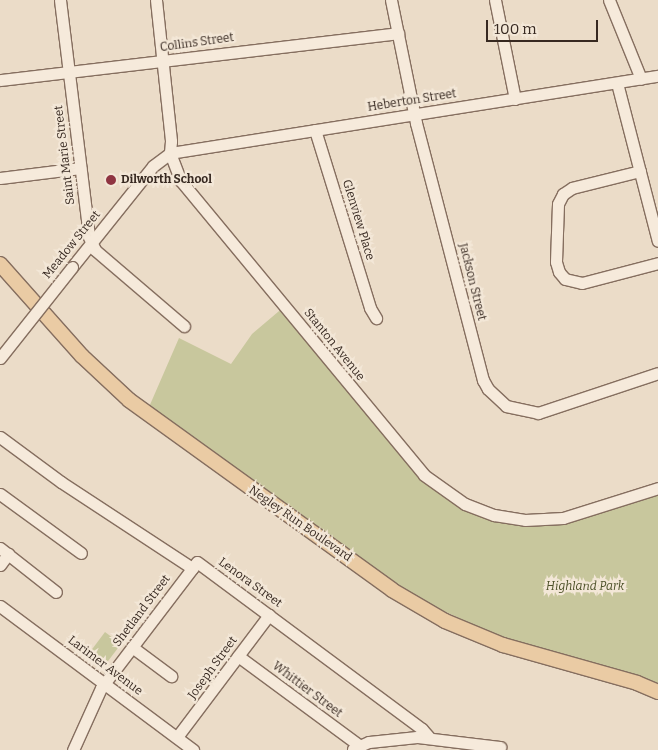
<!DOCTYPE html>
<style>
body{margin:0}
#map{position:relative;width:658px;height:750px;overflow:hidden;background:#ebdcc8;font-family:Bitter,serif}
div>[style]{position:absolute}
.green>*{inset:0;background:#c8c79d}
.roads{filter:drop-shadow(1px 0 #856e5f) drop-shadow(-1px 0 #856e5f) drop-shadow(0 1px #856e5f) drop-shadow(0 -1px #856e5f)}
.minor>*{height:11px;margin:-5.5px;padding:0 5.5px;transform-origin:5.5px;border-radius:5.5px;background:#f6eadb}
.major>*{height:14px;margin:-7px;padding:0 7px;transform-origin:7px;border-radius:7px;background:#eacba4}
.bridges{filter:drop-shadow(1px 0 #856e5f) drop-shadow(-1px 0 #856e5f) drop-shadow(0 1px #856e5f) drop-shadow(0 -1px #856e5f)}
.minor-bridge>*{height:11px;margin:-5.5px;padding:0 5.5px;transform-origin:5.5px;border-radius:5.5px;background:#f6eadb}
.dots>*{width:14px;height:14px;translate:-50% -50%;box-sizing:border-box;border:2px solid #f3e7d7;border-radius:50%}
span{translate:-50% -50%;white-space:nowrap;text-align:center;line-height:1.15;-webkit-text-stroke:4.5px #f3e7d7;paint-order:stroke}
.street-label{font-size:12px;color:#372921}
.poi-label{font-size:12px;color:#372921;font-weight:700}
.left{translate:0 -50%;text-align:left}
.park-label{font-size:12px;color:#4d5129;font-style:italic}
.scale{position:absolute;left:486px;top:20px;width:112px;height:22px;box-sizing:border-box;border:2px solid #372921;border-top:0;padding-left:6px;font-size:15px;line-height:18px;white-space:nowrap;color:#372921;-webkit-text-stroke:4px #f3e7d7;paint-order:stroke}
</style>
<div id="map">
<div class="green">
<i style="clip-path:polygon(285px 306px,408px 458px,465px 504px,525px 520px,563px 518px,658px 488px,658px 684px,505px 639px,435px 607px,396px 584px,149px 407px,179px 338px,231px 364px,252px 334px)"></i>
<i style="clip-path:polygon(105px 632px,121px 644px,102px 669px,87px 656px)"></i>
</div>
<div class="roads">
<div class="minor">
<i style="left:60px;top:0;width:239px;rotate:83deg"></i>
<i style="left:89px;top:237px;width:14px;rotate:65deg"></i>
<i style="left:95px;top:250px;width:117px;rotate:40.5deg"></i>
<i style="left:156px;top:0;width:142px;rotate:83.9deg"></i>
<i style="left:171px;top:141px;width:12px;rotate:95deg"></i>
<i style="left:170px;top:153px;width:30px;rotate:69deg"></i>
<i style="left:181px;top:181px;width:381px;rotate:50.4deg"></i>
<i style="left:424px;top:475px;width:50px;rotate:35.3deg"></i>
<i style="left:465px;top:504px;width:31px;rotate:21deg"></i>
<i style="left:494px;top:515px;width:31px;rotate:9deg"></i>
<i style="left:525px;top:520px;width:38px;rotate:-3deg"></i>
<i style="left:563px;top:518px;width:100px;rotate:-17.5deg"></i>
<i style="left:391px;top:0;width:126px;rotate:78.5deg"></i>
<i style="left:416px;top:123px;width:266px;rotate:75.4deg"></i>
<i style="left:483px;top:380px;width:10px;rotate:61deg"></i>
<i style="left:488px;top:389px;width:25px;rotate:43deg"></i>
<i style="left:506px;top:406px;width:33px;rotate:12deg"></i>
<i style="left:538px;top:413px;width:126px;rotate:-18.4deg"></i>
<i style="left:495px;top:0;width:101px;rotate:78.6deg"></i>
<i style="left:609px;top:0;width:85px;rotate:67.9deg"></i>
<i style="left:0;top:80px;width:401px;rotate:-6.7deg"></i>
<i style="left:617px;top:83px;width:163px;rotate:75.5deg"></i>
<i style="left:315px;top:130px;width:186px;rotate:72.8deg"></i>
<i style="left:370px;top:308px;width:12px;rotate:59deg"></i>
<i style="left:640px;top:171px;width:70px;rotate:166deg"></i>
<i style="left:572px;top:188px;width:11px;rotate:146deg"></i>
<i style="left:563px;top:194px;width:11px;rotate:117deg"></i>
<i style="left:558px;top:204px;width:58px;rotate:92deg"></i>
<i style="left:556px;top:262px;width:10px;rotate:73deg"></i>
<i style="left:559px;top:272px;width:9px;rotate:49deg"></i>
<i style="left:565px;top:279px;width:17px;rotate:13deg"></i>
<i style="left:582px;top:283px;width:79px;rotate:-14.7deg"></i>
<i style="left:0;top:178px;width:81px;rotate:-7.1deg"></i>
<i style="left:72px;top:267px;width:129px;rotate:-51.3deg"></i>
<i style="left:153px;top:166px;width:21px;rotate:-37deg"></i>
<i style="left:170px;top:153px;width:494px;rotate:-9deg"></i>
<i style="left:0;top:437px;width:76px;rotate:36.4deg"></i>
<i style="left:61px;top:482px;width:157px;rotate:33.3deg"></i>
<i style="left:0;top:494px;width:100px;rotate:36.1deg"></i>
<i style="left:0;top:548px;width:71px;rotate:38.2deg"></i>
<i style="left:0;top:565px;width:14px;rotate:-54deg"></i>
<i style="left:0;top:606px;width:241px;rotate:36.7deg"></i>
<i style="left:132px;top:647px;width:49px;rotate:36.6deg"></i>
<i style="left:238px;top:656px;width:152px;rotate:36.4deg"></i>
<i style="left:177px;top:737px;width:153px;rotate:-53deg"></i>
<i style="left:353px;top:749px;width:17px;rotate:-24deg"></i>
<i style="left:369px;top:742px;width:48px;rotate:-5.9deg"></i>
<i style="left:417px;top:737px;width:84px;rotate:6.9deg"></i>
<i style="left:73px;top:750px;width:68px;rotate:-65.7deg"></i>
<i style="left:101px;top:688px;width:158px;rotate:-52.7deg"></i>
<i style="left:197px;top:562px;width:280px;rotate:36.6deg"></i>
<i style="left:422px;top:729px;width:11px;rotate:49deg"></i>
</div>
<div class="major">
<i style="left:0;top:264px;width:123px;rotate:48.3deg"></i>
<i style="left:82px;top:356px;width:64px;rotate:43.1deg"></i>
<i style="left:129px;top:400px;width:324px;rotate:35.8deg"></i>
<i style="left:392px;top:590px;width:61px;rotate:30.3deg"></i>
<i style="left:445px;top:621px;width:63px;rotate:22.5deg"></i>
<i style="left:503px;top:645px;width:139px;rotate:15.8deg"></i>
<i style="left:637px;top:683px;width:23px;rotate:23deg"></i>
</div>
</div>
<div class="bridges">
<div class="minor-bridge">
<i style="left:0;top:358px;width:116px;rotate:-51.6deg"></i>
</div>
</div>
<div class="dots">
<i style="left:111px;top:180px;background:#8f3441"></i>
</div>
<div class="street-label">
<span style="left:197px;top:43px;rotate:-8deg">Collins Street</span>
<span style="left:412px;top:101px;rotate:-9deg">Heberton Street</span>
<span style="left:65px;top:155px;rotate:-97deg">Saint Marie Street</span>
<span style="left:358px;top:220px;rotate:73deg">Glenview Place</span>
<span style="left:72px;top:245px;rotate:-51deg">Meadow Street</span>
<span style="left:472px;top:282px;rotate:76deg">Jackson Street</span>
<span style="left:334px;top:345px;rotate:51deg">Stanton Avenue</span>
<span style="left:300px;top:524px;rotate:35deg">Negley Run Boulevard</span>
<span style="left:250px;top:583px;rotate:36deg">Lenora Street</span>
<span style="left:142px;top:611px;rotate:-53deg">Shetland Street</span>
<span style="left:105px;top:666px;rotate:37deg">Larimer Avenue</span>
<span style="left:213px;top:668px;rotate:-54deg">Joseph Street</span>
<span style="left:307px;top:690px;rotate:37deg">Whittier Street</span>
</div>
<div class="poi-label">
<span class="left" style="left:121px;top:180px">Dilworth School</span>
</div>
<div class="park-label">
<span style="left:585px;top:587px">Highland Park</span>
</div>
<div class="scale">100 m</div>
</div>
